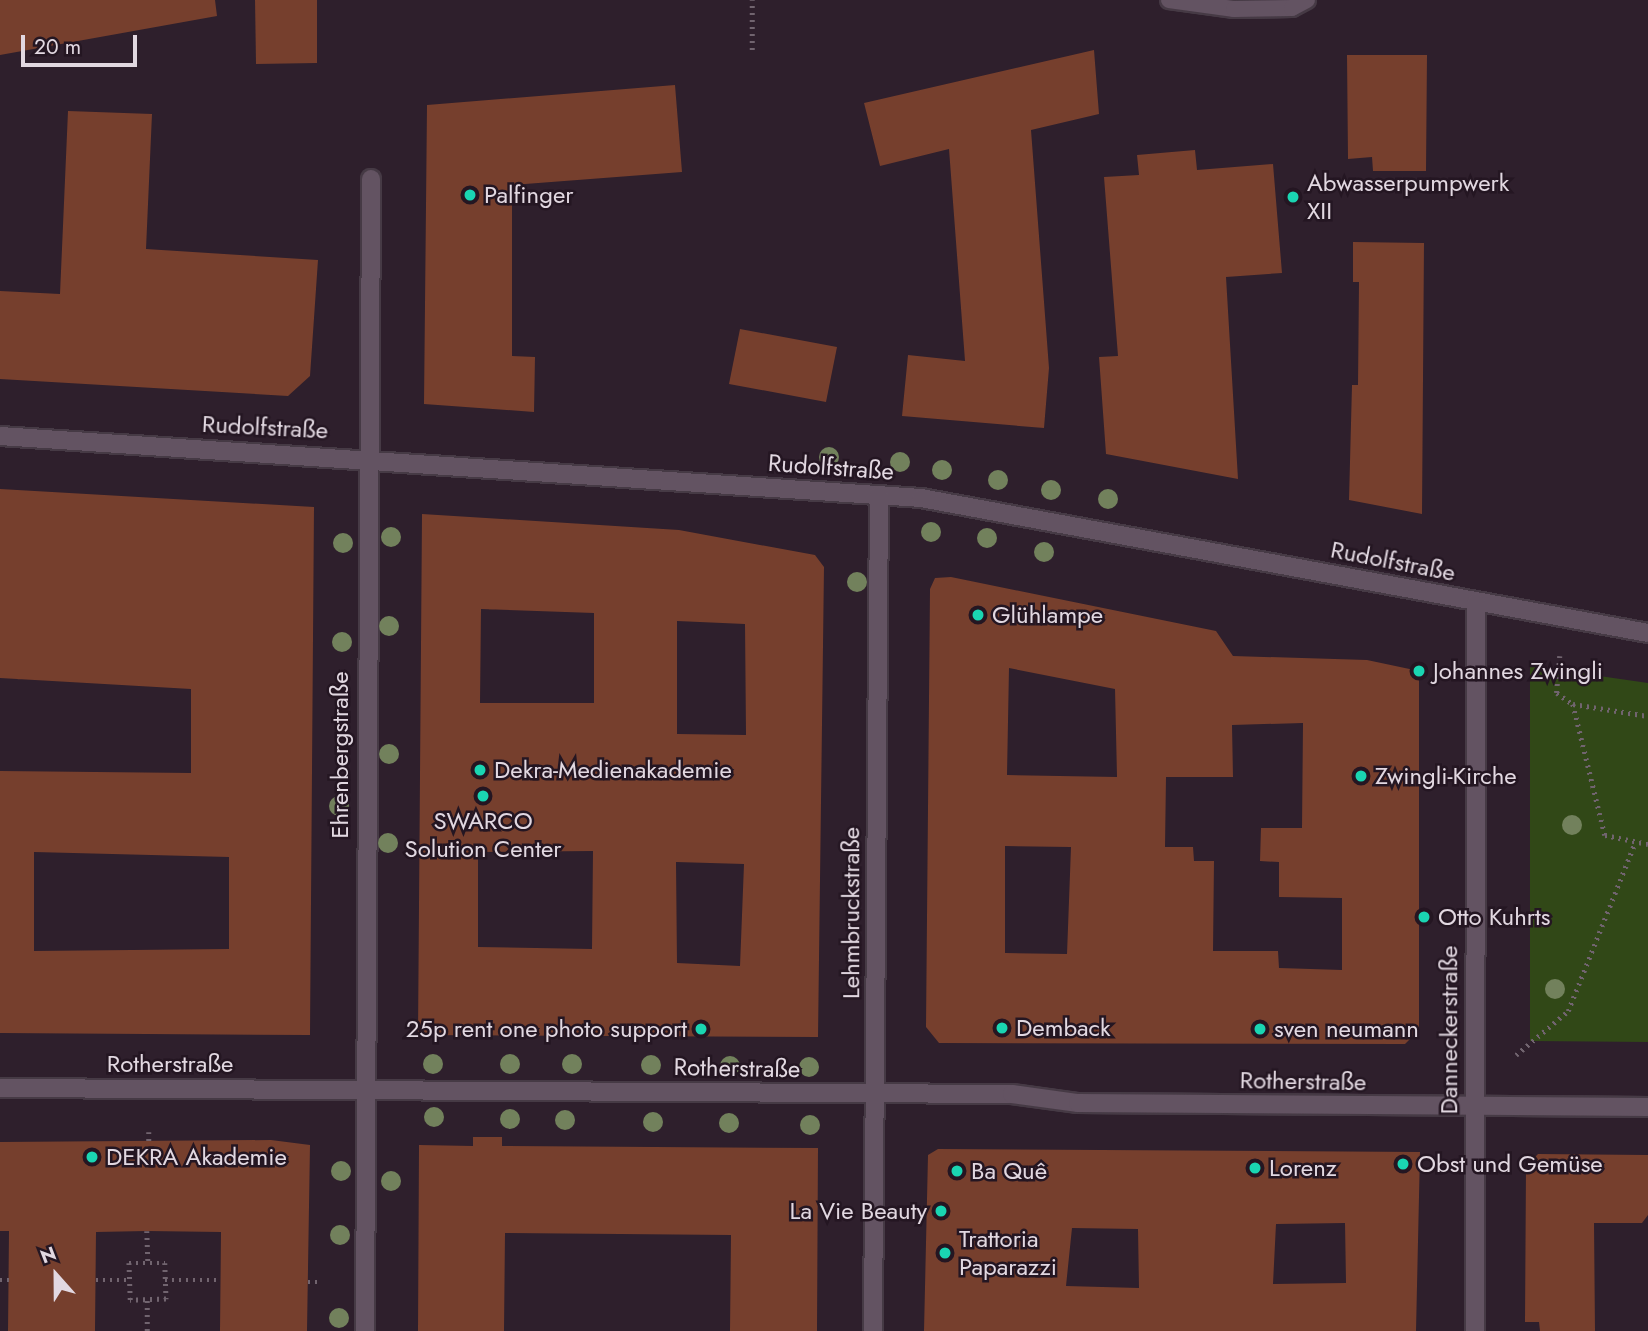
<!DOCTYPE html>
<meta charset="utf-8">
<style>
body{margin:0}
#map{position:relative;width:1648px;height:1331px;overflow:hidden;background:#2e1f2c;font-family:Jost,sans-serif}
div>[style]{position:absolute}
.green>*{inset:0;background:#314817}
.building>*{inset:0;background:#763f2d}
.path>*{height:4.5px;margin-top:-2.25px;transform-origin:0;background:repeating-linear-gradient(90deg,#71646f 0 2px,transparent 0 7px)}
.roads{filter:drop-shadow(2px 0 #463a45) drop-shadow(-2px 0 #463a45) drop-shadow(0 2px #463a45) drop-shadow(0 -2px #463a45)}
.lane>*{height:16px;margin:-8px;padding:0 8px;transform-origin:8px;border-radius:8px;background:#635362}
.street>*{height:18px;margin:-9px;padding:0 9px;transform-origin:9px;border-radius:9px;background:#635362}
.trees>*{width:20px;height:20px;margin:-10px;border-radius:50%;background:#72815c}
.dots>*{width:19px;height:19px;translate:-50% -50%;box-sizing:border-box;border:4px solid #241622;border-radius:50%}
span{translate:-50% -50%;white-space:nowrap;text-align:center;line-height:1.15;-webkit-text-stroke:5px #241622;paint-order:stroke}
.poi-label{font-size:24px;color:#e2d8e1}
.left{translate:0 -50%;text-align:left}
.right{translate:-100% -50%;text-align:right}
.street-label{font-size:24px;color:#e2d8e1}
.north{position:absolute;left:21px;top:1240px;width:70px;height:70px;-webkit-text-stroke:5px #241622;paint-order:stroke;rotate:339deg;font-size:19px;font-weight:700;line-height:28px;text-align:center;color:#e2d8e1}
.north::after{content:'';display:block;margin:auto;width:24px;height:32px;background:#e2d8e1;clip-path:polygon(50% 0,100% 100%,50% 72%,0 100%)}
.scale{position:absolute;left:21px;top:35px;width:116px;height:32px;box-sizing:border-box;border:4px solid #e2d8e1;border-top:0;padding-left:9px;font-size:21px;line-height:24px;white-space:nowrap;color:#e2d8e1;-webkit-text-stroke:5px #241622;paint-order:stroke}
</style>
<div id="map">
<div class="green">
<i style="clip-path:polygon(1530px 666px,1648px 683px,1648px 1042px,1530px 1041px)"></i>
</div>
<div class="building">
<i style="clip-path:polygon(0 0,215px 0,217px 16px,0 55px)"></i>
<i style="clip-path:polygon(255px 0,317px 0,317px 63px,256px 64px)"></i>
<i style="clip-path:polygon(1094px 50px,1099px 114px,1031px 130px,1049px 368px,1044px 428px,902px 416px,908px 355px,965px 361px,949px 149px,880px 166px,864px 103px)"></i>
<i style="clip-path:polygon(1347px 55px,1427px 55px,1426px 171px,1373px 171px,1372px 157px,1348px 159px)"></i>
<i style="clip-path:polygon(675px 85px,682px 172px,512px 185px,512px 356px,535px 357px,534px 412px,424px 404px,427px 105px)"></i>
<i style="clip-path:polygon(68px 111px,152px 114px,146px 249px,318px 260px,310px 376px,288px 396px,0 379px,0 291px,60px 294px)"></i>
<i style="clip-path:polygon(1195px 150px,1197px 170px,1273px 164px,1282px 273px,1226px 277px,1238px 479px,1106px 454px,1099px 357px,1118px 356px,1104px 177px,1139px 175px,1137px 155px)"></i>
<i style="clip-path:polygon(1353px 242px,1424px 243px,1422px 514px,1349px 500px,1352px 385px,1358px 385px,1359px 282px,1353px 282px)"></i>
<i style="clip-path:polygon(740px 329px,837px 347px,826px 402px,729px 384px)"></i>
<i style="clip-path:polygon(evenodd,0 489px,314px 507px,310px 1035px,0 1033px,0 771px,191px 773px,191px 689px,0 678px,0 489px,34px 852px,229px 857px,229px 949px,34px 951px,34px 852px)"></i>
<i style="clip-path:polygon(evenodd,422px 514px,679px 530px,815px 555px,824px 567px,818px 1037px,418px 1035px,422px 514px,481px 609px,594px 613px,594px 703px,480px 703px,481px 609px,422px 514px,677px 621px,745px 624px,746px 735px,677px 734px,677px 621px,422px 514px,593px 851px,592px 949px,478px 947px,478px 852px,593px 851px,422px 514px,676px 862px,744px 864px,740px 966px,677px 963px,676px 862px)"></i>
<i style="clip-path:polygon(evenodd,951px 577px,1216px 631px,1233px 656px,1367px 660px,1419px 671px,1419px 1030px,1405px 1044px,939px 1043px,926px 1027px,930px 589px,935px 578px,951px 577px,1009px 668px,1115px 689px,1117px 777px,1007px 775px,1009px 668px,951px 577px,1303px 723px,1302px 828px,1261px 828px,1260px 861px,1279px 862px,1279px 897px,1342px 898px,1342px 970px,1279px 968px,1278px 951px,1213px 951px,1214px 861px,1194px 861px,1193px 847px,1165px 847px,1166px 777px,1233px 777px,1232px 725px,1303px 723px,951px 577px,1005px 846px,1071px 847px,1067px 954px,1005px 953px,1005px 846px)"></i>
<i style="clip-path:polygon(473px 1137px,502px 1137px,502px 1146px,818px 1148px,817px 1331px,730px 1331px,731px 1235px,505px 1233px,504px 1331px,418px 1331px,419px 1145px,473px 1146px)"></i>
<i style="clip-path:polygon(271px 1140px,310px 1145px,307px 1331px,220px 1331px,221px 1232px,147px 1231px,96px 1232px,95px 1331px,8px 1331px,9px 1231px,0 1231px,0 1142px)"></i>
<i style="clip-path:polygon(evenodd,938px 1149px,1420px 1152px,1416px 1331px,924px 1331px,928px 1155px,938px 1149px,1345px 1223px,1346px 1283px,1273px 1284px,1276px 1224px,1345px 1223px,938px 1149px,1072px 1228px,1138px 1229px,1139px 1288px,1066px 1286px,1072px 1228px)"></i>
<i style="clip-path:polygon(1538px 1154px,1648px 1155px,1648px 1215px,1642px 1223px,1594px 1223px,1595px 1331px,1540px 1331px,1539px 1322px,1525px 1322px,1526px 1166px)"></i>
</div>
<div class="path">
<i style="left:752px;top:50px;width:50px;rotate:-90deg"></i>
<i style="left:1560px;top:656px;width:37px;rotate:95deg"></i>
<i style="left:1557px;top:693px;width:19px;rotate:35deg"></i>
<i style="left:1573px;top:704px;width:135px;rotate:76.3deg"></i>
<i style="left:1605px;top:835px;width:44px;rotate:11.8deg"></i>
<i style="left:1573px;top:704px;width:76px;rotate:9.1deg"></i>
<i style="left:1516px;top:1055px;width:68px;rotate:-40.2deg"></i>
<i style="left:1568px;top:1011px;width:179px;rotate:-68.3deg"></i>
<i style="left:149px;top:1132px;width:12px;rotate:90deg"></i>
<i style="left:147px;top:1231px;width:32px;rotate:88deg"></i>
<i style="left:129px;top:1263px;width:36px"></i>
<i style="left:165px;top:1263px;width:36px;rotate:88deg"></i>
<i style="left:166px;top:1299px;width:36px;rotate:178deg"></i>
<i style="left:130px;top:1300px;width:37px;rotate:-92deg"></i>
<i style="left:0;top:1280px;width:9px"></i>
<i style="left:96px;top:1280px;width:34px"></i>
<i style="left:165px;top:1280px;width:55px"></i>
<i style="left:308px;top:1282px;width:11px"></i>
<i style="left:147px;top:1331px;width:31px;rotate:-90deg"></i>
</div>
<div class="roads">
<div class="lane">
<i style="left:1169px;top:0;width:66px;rotate:7.9deg"></i>
<i style="left:1234px;top:9px;width:58px;rotate:-1deg"></i>
<i style="left:1292px;top:8px;width:17px;rotate:-28deg"></i>
</div>
<div class="street">
<i style="left:0;top:436px;width:923px;rotate:3.85deg"></i>
<i style="left:921px;top:498px;width:739px;rotate:10.52deg"></i>
<i style="left:0;top:1088px;width:1012px;rotate:0.34deg"></i>
<i style="left:1012px;top:1094px;width:67px;rotate:7.8deg"></i>
<i style="left:1078px;top:1103px;width:570px;rotate:0.4deg"></i>
<i style="left:365px;top:1331px;width:1152px;rotate:-89.7deg"></i>
<i style="left:873px;top:1331px;width:836px;rotate:-89.59deg"></i>
<i style="left:1475px;top:1331px;width:728px;rotate:-89.92deg"></i>
</div>
</div>
<div class="trees">
<i style="left:829px;top:457px"></i>
<i style="left:900px;top:462px"></i>
<i style="left:942px;top:470px"></i>
<i style="left:998px;top:480px"></i>
<i style="left:1051px;top:490px"></i>
<i style="left:1108px;top:499px"></i>
<i style="left:931px;top:532px"></i>
<i style="left:391px;top:537px"></i>
<i style="left:987px;top:538px"></i>
<i style="left:343px;top:543px"></i>
<i style="left:1044px;top:552px"></i>
<i style="left:857px;top:582px"></i>
<i style="left:389px;top:626px"></i>
<i style="left:342px;top:642px"></i>
<i style="left:389px;top:754px"></i>
<i style="left:339px;top:806px"></i>
<i style="left:1572px;top:825px"></i>
<i style="left:388px;top:843px"></i>
<i style="left:1555px;top:989px"></i>
<i style="left:433px;top:1064px"></i>
<i style="left:510px;top:1064px"></i>
<i style="left:572px;top:1064px"></i>
<i style="left:651px;top:1065px"></i>
<i style="left:730px;top:1066px"></i>
<i style="left:809px;top:1067px"></i>
<i style="left:434px;top:1117px"></i>
<i style="left:510px;top:1119px"></i>
<i style="left:565px;top:1120px"></i>
<i style="left:653px;top:1122px"></i>
<i style="left:729px;top:1123px"></i>
<i style="left:810px;top:1125px"></i>
<i style="left:341px;top:1171px"></i>
<i style="left:391px;top:1181px"></i>
<i style="left:340px;top:1235px"></i>
<i style="left:339px;top:1318px"></i>
</div>
<div class="dots">
<i style="left:470px;top:195px;background:#1ad5b2"></i>
<i style="left:1293px;top:197px;background:#1ad5b2"></i>
<i style="left:978px;top:615px;background:#1ad5b2"></i>
<i style="left:1419px;top:671px;background:#1ad5b2"></i>
<i style="left:480px;top:770px;background:#1ad5b2"></i>
<i style="left:1361px;top:776px;background:#1ad5b2"></i>
<i style="left:483px;top:796px;background:#1ad5b2"></i>
<i style="left:1424px;top:917px;background:#1ad5b2"></i>
<i style="left:1002px;top:1028px;background:#1ad5b2"></i>
<i style="left:701px;top:1029px;background:#1ad5b2"></i>
<i style="left:1260px;top:1029px;background:#1ad5b2"></i>
<i style="left:92px;top:1157px;background:#1ad5b2"></i>
<i style="left:1403px;top:1164px;background:#1ad5b2"></i>
<i style="left:1255px;top:1168px;background:#1ad5b2"></i>
<i style="left:957px;top:1171px;background:#1ad5b2"></i>
<i style="left:941px;top:1211px;background:#1ad5b2"></i>
<i style="left:945px;top:1253px;background:#1ad5b2"></i>
</div>
<div class="poi-label">
<span class="left" style="left:1307px;top:197px">Abwasserpumpwerk<br>XII</span>
<span class="left" style="left:484px;top:195px">Palfinger</span>
<span class="left" style="left:992px;top:615px">Glühlampe</span>
<span class="left" style="left:1433px;top:671px">Johannes Zwingli</span>
<span class="left" style="left:494px;top:770px">Dekra-Medienakademie</span>
<span class="left" style="left:1375px;top:776px">Zwingli-Kirche</span>
<span style="left:483px;top:835px">SWARCO<br>Solution Center</span>
<span class="left" style="left:1438px;top:917px">Otto Kuhrts</span>
<span class="left" style="left:1016px;top:1028px">Demback</span>
<span class="right" style="left:687px;top:1029px">25p rent one photo support</span>
<span class="left" style="left:1274px;top:1029px">sven neumann</span>
<span class="left" style="left:106px;top:1157px">DEKRA Akademie</span>
<span class="left" style="left:1417px;top:1164px">Obst und Gemüse</span>
<span class="left" style="left:1269px;top:1168px">Lorenz</span>
<span class="left" style="left:971px;top:1171px">Ba Quê</span>
<span class="right" style="left:927px;top:1211px">La Vie Beauty</span>
<span class="left" style="left:959px;top:1253px">Trattoria<br>Paparazzi</span>
</div>
<div class="street-label">
<span style="left:265px;top:427px;rotate:3deg">Rudolfstraße</span>
<span style="left:831px;top:467px;rotate:4deg">Rudolfstraße</span>
<span style="left:1393px;top:561px;rotate:11deg">Rudolfstraße</span>
<span style="left:340px;top:755px;rotate:-90deg">Ehrenbergstraße</span>
<span style="left:851px;top:913px;rotate:-90deg">Lehmbruckstraße</span>
<span style="left:1449px;top:1030px;rotate:-90deg">Danneckerstraße</span>
<span style="left:170px;top:1064px">Rotherstraße</span>
<span style="left:737px;top:1068px;rotate:1deg">Rotherstraße</span>
<span style="left:1303px;top:1081px;rotate:1deg">Rotherstraße</span>
</div>
<div class="north">N</div>
<div class="scale">20 m</div>
</div>
